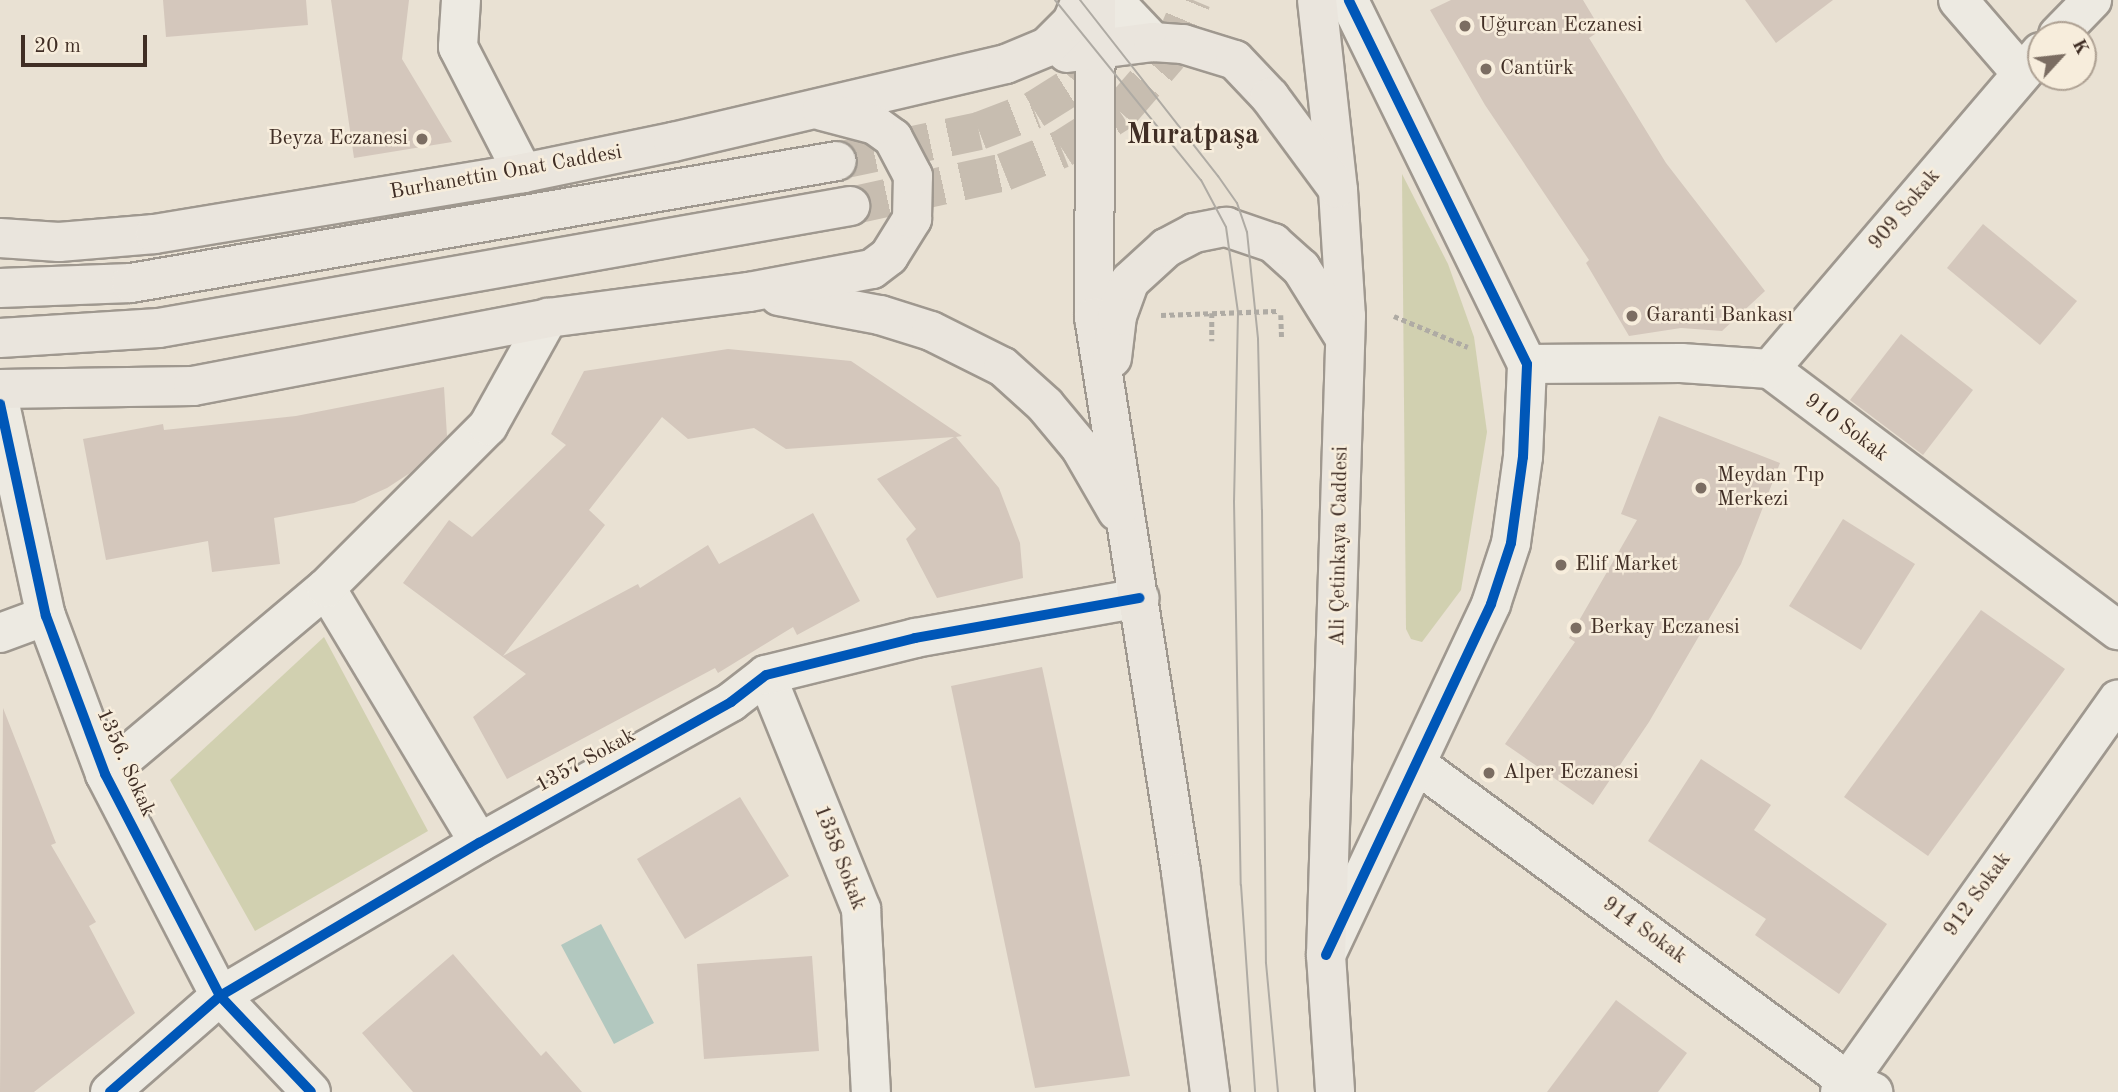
<!DOCTYPE html>
<meta charset="utf-8">
<style>
body{margin:0}
#map{position:relative;width:2118px;height:1092px;overflow:hidden;background:#e9e1d3;font-family:"Old Standard TT",serif}
div>[style]{position:absolute}
.green>*{inset:0;background:#d1d0b0}
.water>*{inset:0;background:#b2c8bf}
.building>*{inset:0;background:#d4c7bc}
.major-tunnel>*{height:38px;margin-top:-19px;transform-origin:0;background:repeating-linear-gradient(90deg,#c7bdb0 0 38px,transparent 0 57px)}
.path>*{height:4.5px;margin-top:-2.25px;transform-origin:0;background:repeating-linear-gradient(90deg,#afaba4 0 5px,transparent 0 8.5px)}
.roads{filter:drop-shadow(2px 0 #9f988f) drop-shadow(-2px 0 #9f988f) drop-shadow(0 2px #9f988f) drop-shadow(0 -2px #9f988f)}
.minor>*{height:38px;margin:-19px;padding:0 19px;transform-origin:19px;border-radius:19px;background:#edeae2}
.major>*{height:38px;margin:-19px;padding:0 19px;transform-origin:19px;border-radius:19px;background:#eae5dd}
.tram>*{height:2px;margin:-1px;padding:0 1px;transform-origin:1px;border-radius:1px;background:#afaba4}
.cycleway>*{height:10px;margin:-5px;padding:0 5px;transform-origin:5px;border-radius:5px;background:#0057b8}
.dots>*{width:19px;height:19px;translate:-50% -50%;box-sizing:border-box;border:4px solid #f7eddc;border-radius:50%}
span{translate:-50% -50%;white-space:nowrap;text-align:center;line-height:1.15;-webkit-text-stroke:5px #f7eddc;paint-order:stroke}
.poi-label{font-size:21px;color:#402e25}
.left{translate:0 -50%;text-align:left}
.right{translate:-100% -50%;text-align:right}
.street-label{font-size:21px;color:#402e25}
.district-label{font-size:28px;color:#402e25;font-weight:700}
.north{position:absolute;left:2027px;top:21px;width:70px;height:70px;box-sizing:border-box;background:#f7eddc;border:2px solid #aea193;border-radius:50%;rotate:63deg;font-size:19px;font-weight:700;line-height:28px;text-align:center;color:#402e25}
.north::after{content:'';display:block;margin:auto;width:24px;height:32px;background:#7b6d62;clip-path:polygon(50% 0,100% 100%,50% 72%,0 100%)}
.scale{position:absolute;left:21px;top:35px;width:126px;height:32px;box-sizing:border-box;border:4px solid #402e25;border-top:0;padding-left:9px;font-size:21px;line-height:24px;white-space:nowrap;color:#402e25;-webkit-text-stroke:5px #f7eddc;paint-order:stroke}
</style>
<div id="map">
<div class="green">
<i style="clip-path:polygon(1402px 174px,1448px 264px,1474px 337px,1487px 432px,1461px 590px,1422px 642px,1411px 639px,1406px 629px)"></i>
<i style="clip-path:polygon(324px 637px,428px 831px,255px 931px,170px 780px)"></i>
</div>
<div class="water">
<i style="clip-path:polygon(601px 924px,654px 1023px,614px 1044px,561px 945px)"></i>
</div>
<div class="building">
<i style="clip-path:polygon(163px 0,306px 0,308px 25px,166px 37px)"></i>
<i style="clip-path:polygon(331px 0,409px 0,402px 59px,452px 142px,354px 158px)"></i>
<i style="clip-path:polygon(1451px 0,1583px 0,1601px 30px,1589px 38px,1666px 163px,1765px 291px,1722px 331px,1681px 328px,1629px 336px,1586px 263px,1589px 260px,1485px 105px,1430px 10px)"></i>
<i style="clip-path:polygon(1745px 0,1833px 0,1776px 43px)"></i>
<i style="clip-path:polygon(1983px 224px,2077px 301px,2040px 345px,1947px 268px)"></i>
<i style="clip-path:polygon(1901px 334px,1973px 390px,1923px 455px,1850px 400px)"></i>
<i style="clip-path:polygon(728px 349px,851px 361px,962px 436px,956px 437px,999px 488px,1020px 543px,1023px 578px,937px 598px,906px 539px,916px 529px,877px 479px,954px 437px,786px 449px,754px 428px,688px 439px,662px 417px,589px 510px,605px 525px,503px 656px,638px 584px,640px 588px,708px 545px,719px 564px,813px 513px,860px 601px,797px 635px,793px 627px,718px 673px,715px 668px,507px 779px,473px 717px,526px 674px,403px 583px,449px 520px,472px 537px,566px 445px,551px 434px,584px 371px)"></i>
<i style="clip-path:polygon(444px 387px,447px 436px,410px 473px,387px 488px,354px 503px,274px 518px,280px 564px,212px 572px,208px 541px,106px 560px,83px 439px,163px 424px,164px 430px,296px 416px)"></i>
<i style="clip-path:polygon(1659px 416px,1780px 463px,1741px 564px,1649px 722px,1593px 805px,1505px 744px,1575px 642px,1569px 638px,1637px 520px,1621px 514px)"></i>
<i style="clip-path:polygon(1843px 519px,1915px 564px,1861px 650px,1789px 606px)"></i>
<i style="clip-path:polygon(1981px 610px,2065px 669px,1928px 856px,1844px 797px)"></i>
<i style="clip-path:polygon(1042px 667px,1130px 1076px,1035px 1088px,951px 686px)"></i>
<i style="clip-path:polygon(3px 708px,56px 843px,51px 845px,96px 922px,89px 926px,135px 1013px,34px 1092px,0 1092px)"></i>
<i style="clip-path:polygon(1701px 759px,1771px 805px,1754px 830px,1887px 924px,1839px 994px,1755px 935px,1766px 919px,1648px 841px)"></i>
<i style="clip-path:polygon(740px 797px,789px 876px,685px 939px,637px 859px)"></i>
<i style="clip-path:polygon(453px 954px,541px 1056px,546px 1051px,582px 1092px,413px 1092px,362px 1033px)"></i>
<i style="clip-path:polygon(812px 956px,819px 1051px,704px 1059px,697px 964px)"></i>
<i style="clip-path:polygon(1616px 1000px,1687px 1053px,1658px 1092px,1547px 1092px)"></i>
</div>
<div class="major-tunnel">
<i style="left:837px;top:161px;width:145px;rotate:-11.9deg"></i>
<i style="left:979px;top:131px;width:59px;rotate:-20.9deg"></i>
<i style="left:1034px;top:110px;width:51px;rotate:-32.1deg"></i>
<i style="left:1077px;top:83px;width:53px;rotate:-50.3deg"></i>
<i style="left:850px;top:206px;width:158px;rotate:-12.4deg"></i>
<i style="left:1004px;top:172px;width:62px;rotate:-21.6deg"></i>
<i style="left:1062px;top:149px;width:69px;rotate:-32.5deg"></i>
<i style="left:1120px;top:112px;width:75px;rotate:-49.3deg"></i>
<i style="left:1169px;top:55px;width:60px;rotate:-67.3deg"></i>
</div>
<div class="path">
<i style="left:1212px;top:313px;width:28px;rotate:90deg"></i>
<i style="left:1161px;top:315px;width:117px;rotate:-2deg"></i>
<i style="left:1281px;top:315px;width:23px;rotate:88deg"></i>
<i style="left:1394px;top:316px;width:80px;rotate:22.7deg"></i>
</div>
<div class="roads">
<div class="minor">
<i style="left:461px;top:0;width:47px;rotate:93.7deg"></i>
<i style="left:458px;top:47px;width:142px;rotate:62.7deg"></i>
<i style="left:1113px;top:0;width:58px;rotate:46.4deg"></i>
<i style="left:1958px;top:0;width:96px;rotate:49.2deg"></i>
<i style="left:2058px;top:35px;width:49px;rotate:-45.8deg"></i>
<i style="left:1527px;top:364px;width:154px;rotate:-0.4deg"></i>
<i style="left:1681px;top:363px;width:89px;rotate:3.9deg"></i>
<i style="left:1770px;top:369px;width:435px;rotate:36.9deg"></i>
<i style="left:1770px;top:369px;width:417px;rotate:-49.5deg"></i>
<i style="left:0;top:404px;width:217px;rotate:77.8deg"></i>
<i style="left:46px;top:616px;width:169px;rotate:69.5deg"></i>
<i style="left:105px;top:774px;width:250px;rotate:62.6deg"></i>
<i style="left:220px;top:996px;width:132px;rotate:46.5deg"></i>
<i style="left:326px;top:588px;width:297px;rotate:59deg"></i>
<i style="left:0;top:633px;width:49px;rotate:-20.3deg"></i>
<i style="left:766px;top:675px;width:253px;rotate:67.9deg"></i>
<i style="left:861px;top:909px;width:183px;rotate:86.9deg"></i>
<i style="left:1418px;top:765px;width:531px;rotate:36.35deg"></i>
<i style="left:1846px;top:1080px;width:30px;rotate:24deg"></i>
<i style="left:105px;top:774px;width:289px;rotate:-40.1deg"></i>
<i style="left:326px;top:588px;width:229px;rotate:-45deg"></i>
<i style="left:488px;top:426px;width:124px;rotate:-60.9deg"></i>
<i style="left:1326px;top:955px;width:388px;rotate:-64.8deg"></i>
<i style="left:1491px;top:604px;width:64px;rotate:-71.8deg"></i>
<i style="left:1511px;top:543px;width:87px;rotate:-82.1deg"></i>
<i style="left:1523px;top:457px;width:93px;rotate:-87.5deg"></i>
<i style="left:1527px;top:364px;width:405px;rotate:-116.1deg"></i>
<i style="left:110px;top:1092px;width:146px;rotate:-41.1deg"></i>
<i style="left:220px;top:996px;width:301px;rotate:-30.6deg"></i>
<i style="left:479px;top:843px;width:289px;rotate:-29.2deg"></i>
<i style="left:731px;top:702px;width:44px;rotate:-37.6deg"></i>
<i style="left:766px;top:675px;width:154px;rotate:-13.9deg"></i>
<i style="left:915px;top:638px;width:228px;rotate:-10.1deg"></i>
<i style="left:1840px;top:1092px;width:481px;rotate:-54.7deg"></i>
</div>
<div class="major">
<i style="left:1096px;top:0;width:317px;rotate:90.4deg"></i>
<i style="left:1094px;top:317px;width:562px;rotate:81.09deg"></i>
<i style="left:1181px;top:872px;width:222px;rotate:82.5deg"></i>
<i style="left:1317px;top:0;width:191px;rotate:83.7deg"></i>
<i style="left:1338px;top:190px;width:126px;rotate:86.4deg"></i>
<i style="left:1346px;top:316px;width:639px;rotate:91.79deg"></i>
<i style="left:1326px;top:955px;width:137px;rotate:86.2deg"></i>
<i style="left:1067px;top:53px;width:87px;rotate:-7.3deg"></i>
<i style="left:1153px;top:42px;width:30px;rotate:4deg"></i>
<i style="left:1183px;top:44px;width:54px;rotate:17.1deg"></i>
<i style="left:1235px;top:60px;width:51px;rotate:46.6deg"></i>
<i style="left:1270px;top:97px;width:113px;rotate:53.6deg"></i>
<i style="left:0;top:238px;width:59px;rotate:3.9deg"></i>
<i style="left:59px;top:242px;width:96px;rotate:-4.8deg"></i>
<i style="left:155px;top:234px;width:373px;rotate:-9.4deg"></i>
<i style="left:523px;top:173px;width:153px;rotate:-11.7deg"></i>
<i style="left:673px;top:142px;width:342px;rotate:-13.2deg"></i>
<i style="left:1006px;top:64px;width:44px;rotate:-22.5deg"></i>
<i style="left:1047px;top:47px;width:35px;rotate:-45deg"></i>
<i style="left:1072px;top:22px;width:24px;rotate:-68deg"></i>
<i style="left:0;top:288px;width:131px;rotate:-2.2deg"></i>
<i style="left:131px;top:283px;width:716px;rotate:-9.8deg"></i>
<i style="left:779px;top:296px;width:103px;rotate:10.7deg"></i>
<i style="left:880px;top:315px;width:53px;rotate:17.4deg"></i>
<i style="left:931px;top:331px;width:80px;rotate:26.6deg"></i>
<i style="left:1003px;top:367px;width:57px;rotate:42.1deg"></i>
<i style="left:1045px;top:405px;width:55px;rotate:50.2deg"></i>
<i style="left:1080px;top:447px;width:74px;rotate:60deg"></i>
<i style="left:0;top:338px;width:159px;rotate:-3.6deg"></i>
<i style="left:159px;top:328px;width:702px;rotate:-10.01deg"></i>
<i style="left:1112px;top:358px;width:42px;rotate:-83.2deg"></i>
<i style="left:1117px;top:316px;width:37px;rotate:-70deg"></i>
<i style="left:1130px;top:281px;width:49px;rotate:-42.5deg"></i>
<i style="left:1166px;top:248px;width:32px;rotate:-28deg"></i>
<i style="left:1194px;top:233px;width:33px;rotate:-11deg"></i>
<i style="left:1226px;top:227px;width:50px;rotate:18.8deg"></i>
<i style="left:1273px;top:243px;width:38px;rotate:42deg"></i>
<i style="left:1301px;top:268px;width:81px;rotate:58.1deg"></i>
<i style="left:0;top:389px;width:193px;rotate:-0.9deg"></i>
<i style="left:193px;top:386px;width:361px;rotate:-10.8deg"></i>
<i style="left:548px;top:318px;width:203px;rotate:-7.4deg"></i>
<i style="left:749px;top:292px;width:125px;rotate:-10.6deg"></i>
<i style="left:872px;top:269px;width:21px;rotate:-37deg"></i>
<i style="left:889px;top:256px;width:44px;rotate:-58.1deg"></i>
<i style="left:912px;top:219px;width:43px;rotate:-88.7deg"></i>
<i style="left:913px;top:176px;width:43px;rotate:-117.8deg"></i>
<i style="left:893px;top:138px;width:22px;rotate:-144deg"></i>
<i style="left:875px;top:125px;width:55px;rotate:-165.2deg"></i>
</div>
</div>
<div class="tram">
<i style="left:1055px;top:0;width:232px;rotate:51deg"></i>
<i style="left:1201px;top:180px;width:53px;rotate:62deg"></i>
<i style="left:1226px;top:227px;width:86px;rotate:82deg"></i>
<i style="left:1238px;top:312px;width:189px;rotate:91.2deg"></i>
<i style="left:1234px;top:501px;width:384px;rotate:89deg"></i>
<i style="left:1241px;top:885px;width:207px;rotate:86.1deg"></i>
<i style="left:1080px;top:0;width:224px;rotate:51.9deg"></i>
<i style="left:1218px;top:176px;width:33px;rotate:55deg"></i>
<i style="left:1237px;top:203px;width:31px;rotate:71deg"></i>
<i style="left:1247px;top:232px;width:108px;rotate:84.1deg"></i>
<i style="left:1258px;top:339px;width:171px;rotate:88.7deg"></i>
<i style="left:1262px;top:510px;width:453px;rotate:89.5deg"></i>
<i style="left:1266px;top:963px;width:130px;rotate:84.7deg"></i>
</div>
<div class="cycleway">
<i style="left:0;top:404px;width:217px;rotate:77.8deg"></i>
<i style="left:46px;top:616px;width:169px;rotate:69.5deg"></i>
<i style="left:105px;top:774px;width:250px;rotate:62.6deg"></i>
<i style="left:220px;top:996px;width:132px;rotate:46.5deg"></i>
<i style="left:1326px;top:955px;width:388px;rotate:-64.8deg"></i>
<i style="left:1491px;top:604px;width:64px;rotate:-71.8deg"></i>
<i style="left:1511px;top:543px;width:87px;rotate:-82.1deg"></i>
<i style="left:1523px;top:457px;width:93px;rotate:-87.5deg"></i>
<i style="left:1527px;top:364px;width:405px;rotate:-116.1deg"></i>
<i style="left:110px;top:1092px;width:146px;rotate:-41.1deg"></i>
<i style="left:220px;top:996px;width:301px;rotate:-30.6deg"></i>
<i style="left:479px;top:843px;width:289px;rotate:-29.2deg"></i>
<i style="left:731px;top:702px;width:44px;rotate:-37.6deg"></i>
<i style="left:766px;top:675px;width:154px;rotate:-13.9deg"></i>
<i style="left:915px;top:638px;width:228px;rotate:-10.1deg"></i>
</div>
<div class="dots">
<i style="left:1465px;top:26px;background:#7b6d62"></i>
<i style="left:1486px;top:69px;background:#7b6d62"></i>
<i style="left:422px;top:139px;background:#7b6d62"></i>
<i style="left:1632px;top:316px;background:#7b6d62"></i>
<i style="left:1701px;top:488px;background:#7b6d62"></i>
<i style="left:1561px;top:565px;background:#7b6d62"></i>
<i style="left:1576px;top:628px;background:#7b6d62"></i>
<i style="left:1489px;top:773px;background:#7b6d62"></i>
</div>
<div class="poi-label">
<span class="left" style="left:1479px;top:26px">Uğurcan Eczanesi</span>
<span class="left" style="left:1500px;top:69px">Cantürk</span>
<span class="right" style="left:408px;top:139px">Beyza Eczanesi</span>
<span class="left" style="left:1646px;top:316px">Garanti Bankası</span>
<span class="left" style="left:1717px;top:488px">Meydan Tıp<br>Merkezi</span>
<span class="left" style="left:1575px;top:565px">Elif Market</span>
<span class="left" style="left:1590px;top:628px">Berkay Eczanesi</span>
<span class="left" style="left:1503px;top:773px">Alper Eczanesi</span>
</div>
<div class="street-label">
<span style="left:506px;top:173px;rotate:-10deg">Burhanettin Onat Caddesi</span>
<span style="left:1905px;top:210px;rotate:-50deg">909 Sokak</span>
<span style="left:1846px;top:428px;rotate:37deg">910 Sokak</span>
<span style="left:1340px;top:546px;rotate:-89deg">Ali Çetinkaya Caddesi</span>
<span style="left:586px;top:761px;rotate:-29deg">1357 Sokak</span>
<span style="left:125px;top:763px;rotate:66deg">1356. Sokak</span>
<span style="left:839px;top:858px;rotate:69deg">1358 Sokak</span>
<span style="left:1978px;top:895px;rotate:-54deg">912 Sokak</span>
<span style="left:1644px;top:931px;rotate:36deg">914 Sokak</span>
</div>
<div class="district-label">
<span style="left:1193px;top:136px">Muratpaşa</span>
</div>
<div class="north">K</div>
<div class="scale">20 m</div>
</div>
